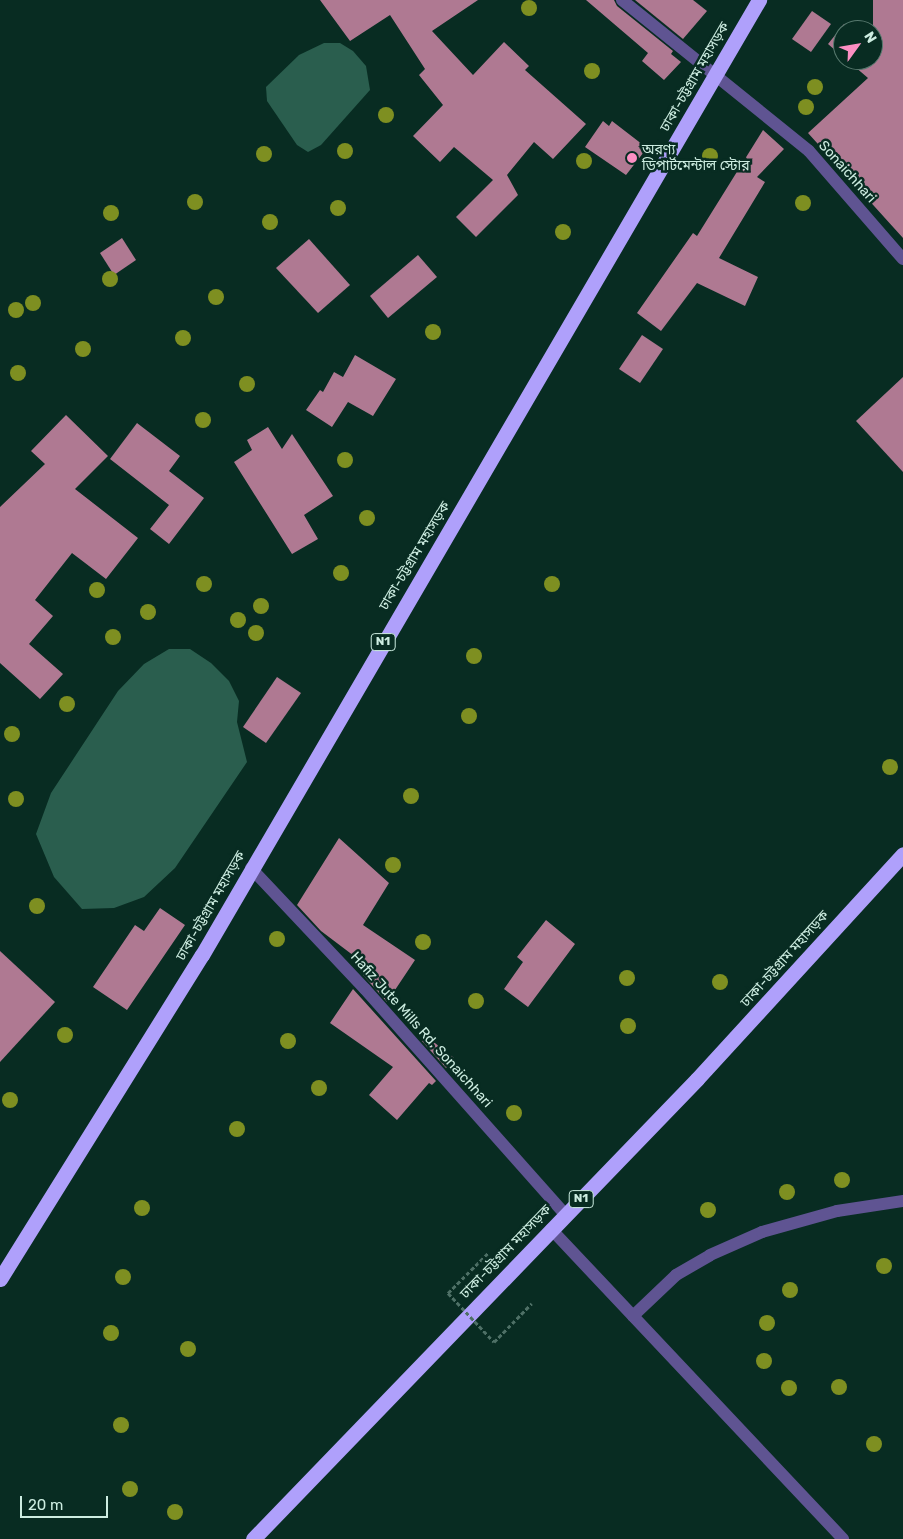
<!DOCTYPE html>
<meta charset="utf-8">
<style>
body{margin:0}
#map{position:relative;width:903px;height:1539px;overflow:hidden;background:#082c22;font-family:Rubik,"Noto Sans Bengali",sans-serif}
div>[style]{position:absolute}
.water>*{inset:0;background:#2a5e4e}
.building>*{inset:0;background:#af7992}
.path>*{height:3px;margin-top:-1.5px;transform-origin:0;background:repeating-linear-gradient(90deg,#4e7066 0 4px,transparent 0 6.5px)}
.minor>*{height:12px;margin:-6px;padding:0 6px;transform-origin:6px;border-radius:6px;background:#5f5492}
.highway>*{height:15px;margin:-7.5px;padding:0 7.5px;transform-origin:7.5px;border-radius:7.5px;background:#afa0fb}
.path-bridge>*{height:3px;margin-top:-1.5px;transform-origin:0;background:repeating-linear-gradient(90deg,#4e7066 0 4px,transparent 0 6.5px)}
.trees>*{width:16px;height:16px;margin:-8px;border-radius:50%;background:#7e8f21}
.dots>*{width:14px;height:14px;translate:-50% -50%;box-sizing:border-box;border:2px solid #082c22;border-radius:50%}
span{translate:-50% -50%;white-space:nowrap;text-align:center;line-height:1.15;-webkit-text-stroke:5px #082c22;paint-order:stroke}
.shield-label span{padding:1px 4px;background:#082c22;border:1px solid;border-radius:4px;-webkit-text-stroke-width:0}
.shield-label{font-size:12px;color:#cdede1;font-weight:700}
.street-label{font-size:14px;color:#cdede1}
.poi-label{font-size:14px;color:#cdede1}
.left{translate:0 -50%;text-align:left}
.north{position:absolute;left:833px;top:20px;width:50px;height:50px;box-sizing:border-box;background:#082c22;border:1px solid #57796e;border-radius:50%;rotate:58deg;font-size:14px;font-weight:700;line-height:20px;text-align:center;color:#cdede1}
.north::after{content:'';display:block;margin:auto;width:18px;height:22px;background:#fc8fc3;clip-path:polygon(50% 0,100% 100%,50% 72%,0 100%)}
.scale{position:absolute;left:20px;top:1496px;width:88px;height:22px;box-sizing:border-box;border:2px solid #cdede1;border-top:0;padding-left:6px;font-size:15px;line-height:18px;white-space:nowrap;color:#cdede1;-webkit-text-stroke:4px #082c22;paint-order:stroke}
</style>
<div id="map">
<div class="water">
<i style="clip-path:polygon(324px 43px,340px 43px,353px 51px,366px 66px,370px 90px,321px 145px,308px 152px,297px 145px,267px 101px,266px 87px,299px 55px)"></i>
<i style="clip-path:polygon(169px 649px,190px 649px,211px 663px,229px 681px,239px 701px,237px 722px,247px 762px,175px 868px,144px 897px,114px 908px,82px 909px,54px 877px,36px 834px,51px 793px,118px 691px,144px 664px)"></i>
</div>
<div class="building">
<i style="clip-path:polygon(320px 0,478px 0,432px 31px,473px 75px,504px 42px,529px 66px,525px 70px,586px 124px,553px 159px,534px 142px,507px 175px,518px 195px,476px 237px,456px 217px,493px 180px,454px 147px,440px 162px,413px 136px,443px 105px,419px 75px,425px 69px,390px 15px,350px 41px)"></i>
<i style="clip-path:polygon(586px 0,614px 0,617px 6px,673px 51px,671px 54px,681px 62px,664px 80px,642px 61px,648px 53px)"></i>
<i style="clip-path:polygon(635px 0,693px 0,707px 11px,683px 39px)"></i>
<i style="clip-path:polygon(873px 0,903px 0,903px 238px,808px 133px,868px 78px,847px 60px,873px 60px)"></i>
<i style="clip-path:polygon(812px 11px,831px 24px,811px 52px,792px 39px)"></i>
<i style="clip-path:polygon(844px 24px,851px 30px,843px 30px,843px 57px,828px 44px)"></i>
<i style="clip-path:polygon(603px 121px,609px 126px,612px 121px,647px 148px,626px 175px,585px 147px)"></i>
<i style="clip-path:polygon(763px 130px,784px 149px,757px 177px,765px 182px,719px 258px,758px 277px,745px 306px,697px 283px,661px 331px,637px 313px,693px 233px,697px 236px)"></i>
<i style="clip-path:polygon(122px 238px,136px 260px,114px 275px,100px 253px)"></i>
<i style="clip-path:polygon(309px 239px,350px 285px,318px 313px,276px 268px)"></i>
<i style="clip-path:polygon(418px 255px,437px 277px,388px 318px,370px 296px)"></i>
<i style="clip-path:polygon(642px 335px,663px 349px,640px 383px,619px 369px)"></i>
<i style="clip-path:polygon(355px 355px,396px 379px,373px 416px,348px 402px,332px 427px,306px 410px,320px 390px,323px 392px,334px 372px,343px 377px)"></i>
<i style="clip-path:polygon(903px 377px,903px 472px,856px 421px)"></i>
<i style="clip-path:polygon(66px 415px,108px 456px,75px 489px,138px 538px,106px 579px,72px 553px,35px 600px,53px 616px,29px 644px,63px 674px,40px 699px,0 663px,0 507px,45px 464px,31px 451px)"></i>
<i style="clip-path:polygon(137px 423px,180px 456px,169px 471px,204px 498px,169px 544px,150px 529px,169px 505px,110px 459px)"></i>
<i style="clip-path:polygon(268px 427px,282px 449px,292px 434px,333px 496px,304px 515px,318px 539px,292px 554px,234px 462px,252px 450px,247px 440px)"></i>
<i style="clip-path:polygon(277px 677px,301px 693px,266px 743px,243px 727px)"></i>
<i style="clip-path:polygon(339px 838px,389px 883px,363px 925px,415px 960px,387px 1002px,363px 975px,366px 970px,359px 966px,362px 962px,321px 931px,297px 905px)"></i>
<i style="clip-path:polygon(160px 908px,185px 925px,127px 1010px,93px 987px,135px 925px,144px 931px)"></i>
<i style="clip-path:polygon(546px 920px,575px 944px,528px 1007px,504px 989px,523px 962px,517px 957px)"></i>
<i style="clip-path:polygon(0 951px,55px 1002px,0 1062px)"></i>
<i style="clip-path:polygon(353px 989px,436px 1081px,432px 1085px,429px 1083px,397px 1120px,369px 1095px,393px 1067px,330px 1023px)"></i>
<i style="clip-path:polygon(426px 1036px,454px 1058px,446px 1068px,422px 1041px)"></i>
</div>
<div class="path">
<i style="left:448px;top:1293px;width:57px;rotate:-45deg"></i>
<i style="left:494px;top:1342px;width:54px;rotate:-45.7deg"></i>
</div>
<div class="minor">
<i style="left:622px;top:0;width:240px;rotate:38.9deg"></i>
<i style="left:809px;top:151px;width:143px;rotate:49deg"></i>
<i style="left:251px;top:868px;width:166px;rotate:46.7deg"></i>
<i style="left:365px;top:989px;width:301px;rotate:48.4deg"></i>
<i style="left:551px;top:1229px;width:426px;rotate:46.7deg"></i>
<i style="left:633px;top:1316px;width:59px;rotate:-43.6deg"></i>
<i style="left:676px;top:1275px;width:39px;rotate:-30deg"></i>
<i style="left:710px;top:1255px;width:57px;rotate:-23.9deg"></i>
<i style="left:762px;top:1232px;width:78px;rotate:-15.6deg"></i>
<i style="left:837px;top:1211px;width:67px;rotate:-8.6deg"></i>
</div>
<div class="highway">
<i style="left:0;top:1279px;width:382px;rotate:-58.1deg"></i>
<i style="left:202px;top:955px;width:1106px;rotate:-59.75deg"></i>
<i style="left:253px;top:1539px;width:639px;rotate:-46.01deg"></i>
<i style="left:697px;top:1079px;width:305px;rotate:-47.5deg"></i>
</div>
<div class="path-bridge">
<i style="left:448px;top:1293px;width:67px;rotate:46.8deg"></i>
</div>
<div class="trees">
<i style="left:529px;top:8px"></i>
<i style="left:592px;top:71px"></i>
<i style="left:815px;top:87px"></i>
<i style="left:806px;top:107px"></i>
<i style="left:386px;top:115px"></i>
<i style="left:345px;top:151px"></i>
<i style="left:264px;top:154px"></i>
<i style="left:710px;top:156px"></i>
<i style="left:584px;top:161px"></i>
<i style="left:195px;top:202px"></i>
<i style="left:803px;top:203px"></i>
<i style="left:338px;top:208px"></i>
<i style="left:111px;top:213px"></i>
<i style="left:270px;top:222px"></i>
<i style="left:563px;top:232px"></i>
<i style="left:110px;top:279px"></i>
<i style="left:216px;top:297px"></i>
<i style="left:33px;top:303px"></i>
<i style="left:16px;top:310px"></i>
<i style="left:433px;top:332px"></i>
<i style="left:183px;top:338px"></i>
<i style="left:83px;top:349px"></i>
<i style="left:18px;top:373px"></i>
<i style="left:247px;top:384px"></i>
<i style="left:203px;top:420px"></i>
<i style="left:345px;top:460px"></i>
<i style="left:367px;top:518px"></i>
<i style="left:341px;top:573px"></i>
<i style="left:204px;top:584px"></i>
<i style="left:552px;top:584px"></i>
<i style="left:97px;top:590px"></i>
<i style="left:261px;top:606px"></i>
<i style="left:148px;top:612px"></i>
<i style="left:238px;top:620px"></i>
<i style="left:256px;top:633px"></i>
<i style="left:113px;top:637px"></i>
<i style="left:474px;top:656px"></i>
<i style="left:67px;top:704px"></i>
<i style="left:469px;top:716px"></i>
<i style="left:12px;top:734px"></i>
<i style="left:890px;top:767px"></i>
<i style="left:411px;top:796px"></i>
<i style="left:16px;top:799px"></i>
<i style="left:393px;top:865px"></i>
<i style="left:37px;top:906px"></i>
<i style="left:277px;top:939px"></i>
<i style="left:423px;top:942px"></i>
<i style="left:627px;top:978px"></i>
<i style="left:720px;top:982px"></i>
<i style="left:476px;top:1001px"></i>
<i style="left:628px;top:1026px"></i>
<i style="left:65px;top:1035px"></i>
<i style="left:288px;top:1041px"></i>
<i style="left:319px;top:1088px"></i>
<i style="left:10px;top:1100px"></i>
<i style="left:514px;top:1113px"></i>
<i style="left:237px;top:1129px"></i>
<i style="left:842px;top:1180px"></i>
<i style="left:787px;top:1192px"></i>
<i style="left:142px;top:1208px"></i>
<i style="left:708px;top:1210px"></i>
<i style="left:884px;top:1266px"></i>
<i style="left:123px;top:1277px"></i>
<i style="left:790px;top:1290px"></i>
<i style="left:767px;top:1323px"></i>
<i style="left:111px;top:1333px"></i>
<i style="left:188px;top:1349px"></i>
<i style="left:764px;top:1361px"></i>
<i style="left:839px;top:1387px"></i>
<i style="left:789px;top:1388px"></i>
<i style="left:121px;top:1425px"></i>
<i style="left:874px;top:1444px"></i>
<i style="left:130px;top:1489px"></i>
<i style="left:175px;top:1512px"></i>
</div>
<div class="dots">
<i style="left:632px;top:158px;background:#fc8fc3"></i>
</div>
<div class="shield-label">
<span style="left:383px;top:642px">N1</span>
<span style="left:581px;top:1199px">N1</span>
</div>
<div class="street-label">
<span style="left:695px;top:77px;rotate:-60deg">ঢাকা-চট্টগ্রাম মহাসড়ক</span>
<span style="left:847px;top:172px;rotate:48deg">Sonaichhari</span>
<span style="left:415px;top:556px;rotate:-59deg">ঢাকা-চট্টগ্রাম মহাসড়ক</span>
<span style="left:211px;top:906px;rotate:-60deg">ঢাকা-চট্টগ্রাম মহাসড়ক</span>
<span style="left:785px;top:959px;rotate:-48deg">ঢাকা-চট্টগ্রাম মহাসড়ক</span>
<span style="left:421px;top:1030px;rotate:48deg">Hafiz Jute Mills Rd, Sonaichhari</span>
<span style="left:506px;top:1252px;rotate:-46deg">ঢাকা-চট্টগ্রাম মহাসড়ক</span>
</div>
<div class="poi-label">
<span class="left" style="left:642px;top:158px">অরণ্য<br>ডিপার্টমেন্টাল স্টোর</span>
</div>
<div class="north">N</div>
<div class="scale">20 m</div>
</div>
